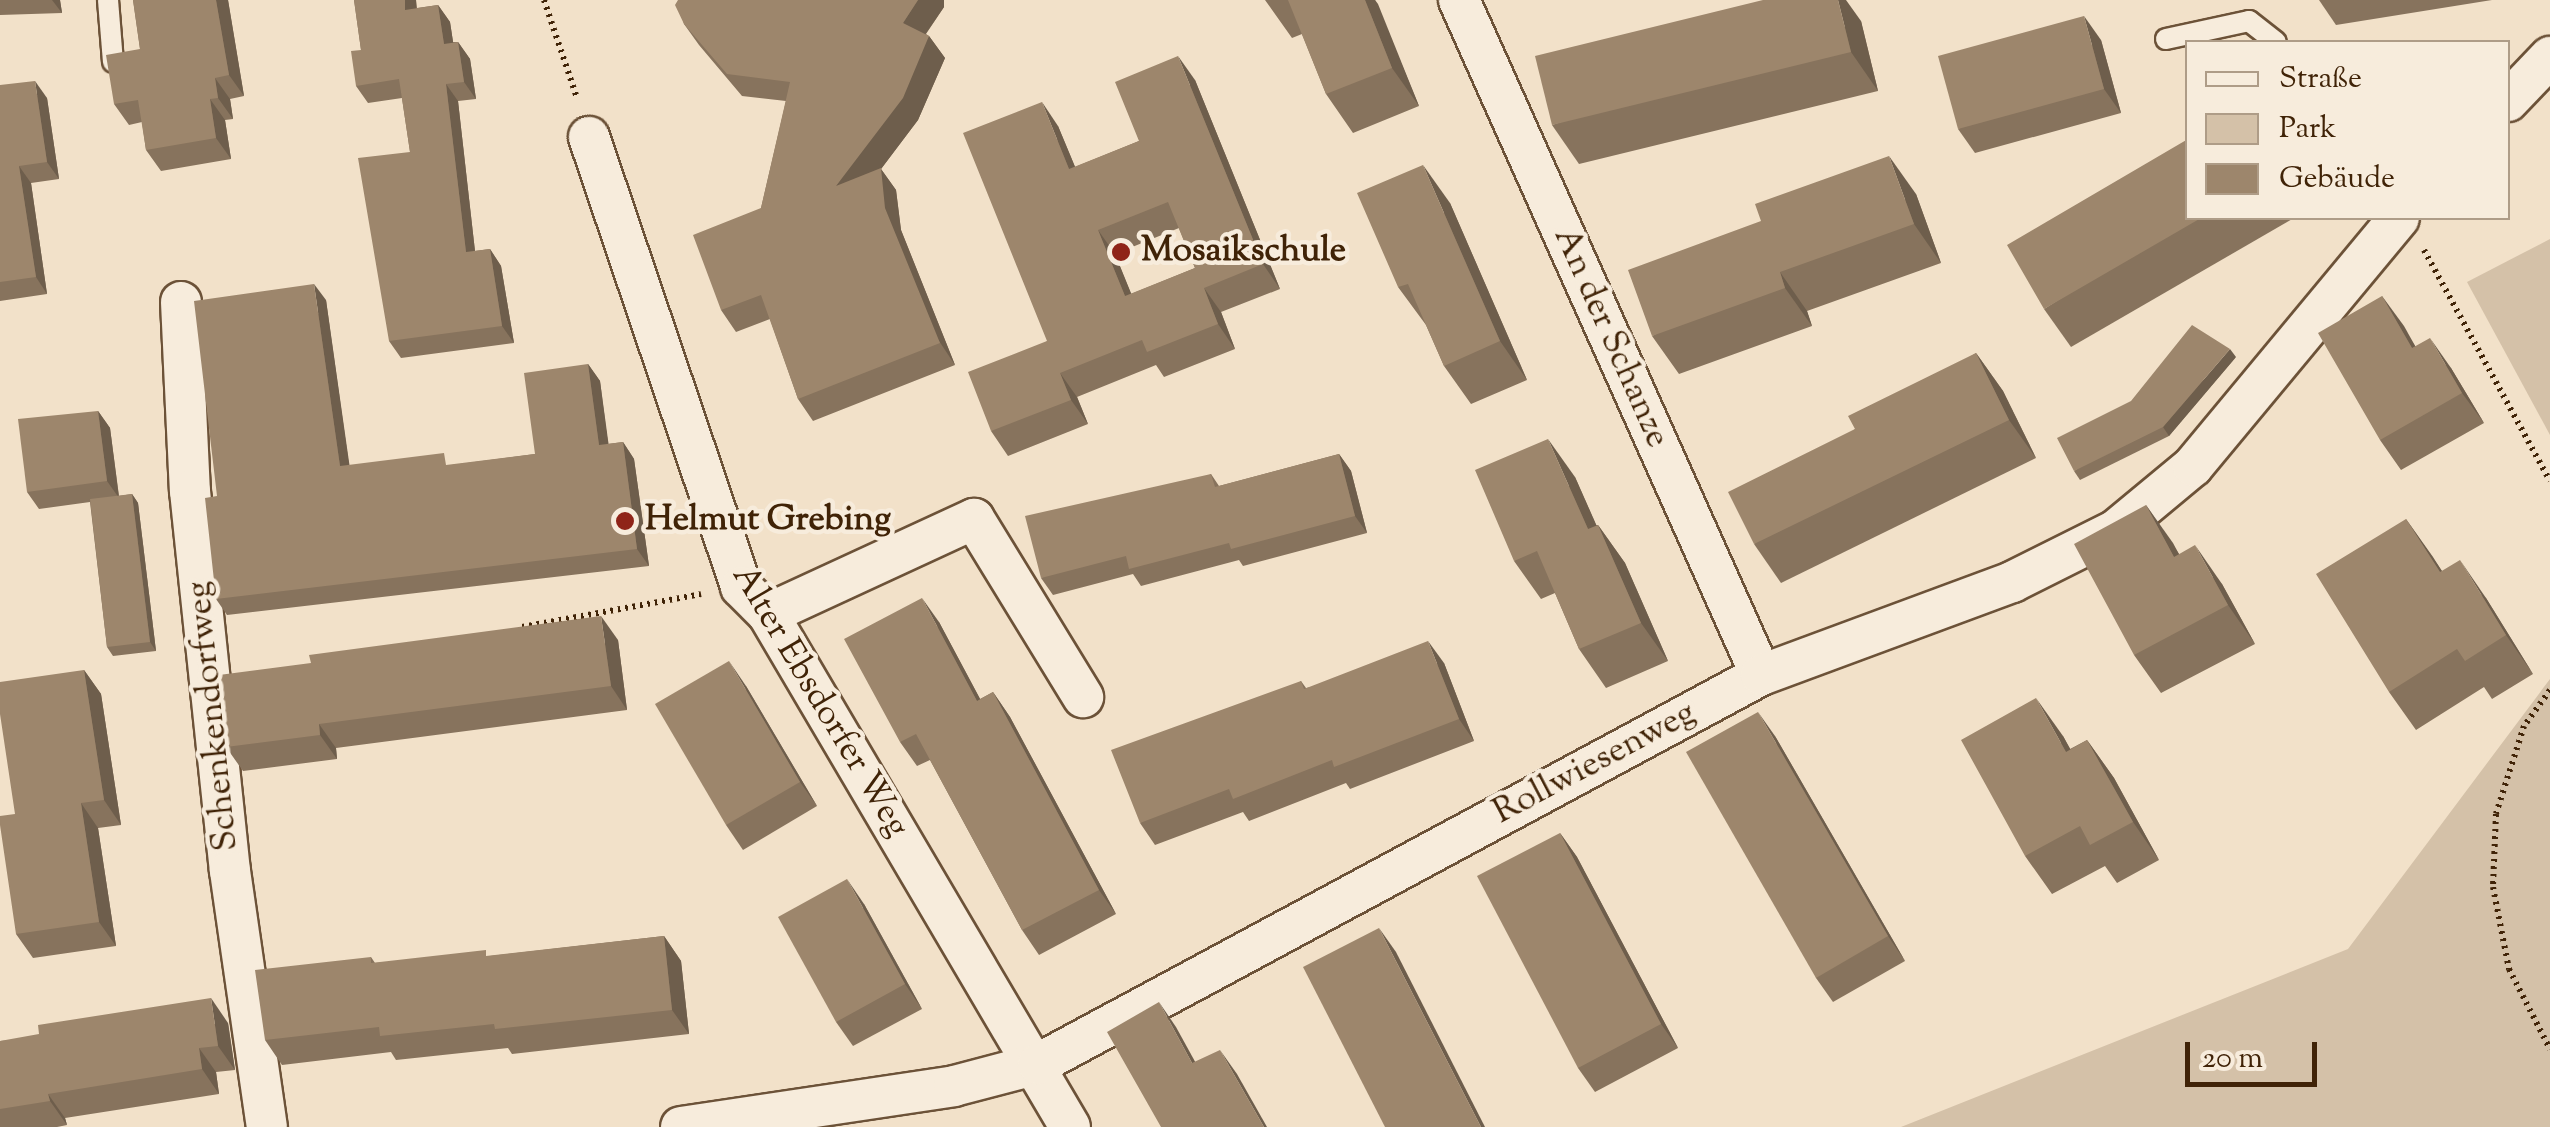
<!DOCTYPE html>
<meta charset="utf-8">
<style>
body{margin:0}
#map{position:relative;width:2550px;height:1127px;overflow:hidden;background:#f2e1c9;font-family:"Sorts Mill Goudy",serif}
div>[style]{position:absolute}
.green>*{inset:0;background:#d4c1a8}
.path>*{height:6px;margin-top:-3px;transform-origin:0;background:repeating-linear-gradient(90deg,#402307 0 2.5px,transparent 0 7.5px)}
.roads{filter:drop-shadow(2px 0 #6c5238) drop-shadow(-2px 0 #6c5238) drop-shadow(0 2px #6c5238) drop-shadow(0 -2px #6c5238)}
.service>*{height:20px;margin:-10px;padding:0 10px;transform-origin:10px;border-radius:10px;background:#f7ecdc}
.minor>*{height:40px;margin:-20px;padding:0 20px;transform-origin:20px;border-radius:20px;background:#f7ecdc}
.wall>*{inset:0;background:#87735d}
.shaded-wall>*{inset:0;background:#6e5e4c}
.building>*{inset:0;background:#9d866c}
.dots>*{width:28px;height:28px;translate:-50% -50%;box-sizing:border-box;border:5px solid #f7ecdc;border-radius:50%}
span{translate:-50% -50%;white-space:nowrap;text-align:center;line-height:1.15;-webkit-text-stroke:9px #f7ecdc;paint-order:stroke}
.poi-label{font-size:35px;color:#402307;font-weight:700}
.left{translate:0 -50%;text-align:left}
.street-label{font-size:35px;color:#402307}
.legend{position:absolute;left:2185px;top:40px;width:325px;height:180px;box-sizing:border-box;background:#f7ecdc;border:2px solid #ae9c87;margin:0;padding:12px 18px;list-style:none;font-size:30px;color:#402307}
.legend li{display:flex;align-items:center;gap:20px;height:50px}
.legend b{width:50px;border:2px solid #ae9c87}
.scale{position:absolute;left:2185px;top:1042px;width:132px;height:45px;box-sizing:border-box;border:5px solid #402307;border-top:0;padding-left:12px;font-size:30px;line-height:35px;white-space:nowrap;color:#402307;-webkit-text-stroke:8px #f7ecdc;paint-order:stroke}
</style>
<div id="map">
<div class="green">
<i style="clip-path:polygon(2550px 239px,2550px 435px,2467px 282px)"></i>
<i style="clip-path:polygon(2550px 679px,2550px 1127px,1901px 1127px,2348px 949px)"></i>
</div>
<div class="path">
<i style="left:544px;top:0;width:103px;rotate:71.4deg"></i>
<i style="left:2424px;top:250px;width:263px;rotate:61.4deg"></i>
<i style="left:522px;top:627px;width:182px;rotate:-10.4deg"></i>
<i style="left:2550px;top:690px;width:44px;rotate:125.8deg"></i>
<i style="left:2524px;top:726px;width:92px;rotate:107.7deg"></i>
<i style="left:2496px;top:814px;width:73px;rotate:92.4deg"></i>
<i style="left:2493px;top:887px;width:84px;rotate:79deg"></i>
<i style="left:2509px;top:969px;width:90px;rotate:62.9deg"></i>
</div>
<div class="roads">
<div class="service">
<i style="left:108px;top:0;width:62px;rotate:85.4deg"></i>
<i style="left:2166px;top:39px;width:85px;rotate:-12.2deg"></i>
<i style="left:2249px;top:21px;width:34px;rotate:38deg"></i>
</div>
<div class="minor">
<i style="left:1459px;top:0;width:739px;rotate:65.9deg"></i>
<i style="left:2508px;top:101px;width:61px;rotate:-46.3deg"></i>
<i style="left:589px;top:137px;width:475px;rotate:71.3deg"></i>
<i style="left:741px;top:587px;width:38px;rotate:45deg"></i>
<i style="left:768px;top:614px;width:595px;rotate:59.51deg"></i>
<i style="left:181px;top:302px;width:189px;rotate:87.3deg"></i>
<i style="left:190px;top:491px;width:382px;rotate:84deg"></i>
<i style="left:230px;top:871px;width:259px;rotate:81.8deg"></i>
<i style="left:768px;top:614px;width:227px;rotate:-24.8deg"></i>
<i style="left:974px;top:519px;width:209px;rotate:58.5deg"></i>
<i style="left:681px;top:1127px;width:276px;rotate:-8.5deg"></i>
<i style="left:954px;top:1086px;width:87px;rotate:-14.7deg"></i>
<i style="left:1038px;top:1064px;width:821px;rotate:-28.28deg"></i>
<i style="left:1761px;top:675px;width:268px;rotate:-20.3deg"></i>
<i style="left:2012px;top:582px;width:116px;rotate:-26.6deg"></i>
<i style="left:2116px;top:530px;width:100px;rotate:-39.7deg"></i>
<i style="left:2193px;top:466px;width:322px;rotate:-50.3deg"></i>
</div>
</div>
<div class="wall">
<i style="clip-path:polygon(0 0,60px 0,62px 13px,0 15px)"></i>
<i style="clip-path:polygon(133px 0,228px 0,244px 96px,230px 99px,233px 119px,225px 120px,231px 159px,161px 171px,146px 150px,142px 122px,129px 125px,114px 104px,140px 49px)"></i>
<i style="clip-path:polygon(354px 0,416px 0,417px 8px,438px 5px,450px 22px,453px 42px,458px 42px,470px 59px,476px 99px,458px 101px,475px 251px,490px 249px,501px 266px,514px 343px,401px 358px,389px 341px,410px 152px,402px 98px,368px 103px,356px 86px,361px 50px)"></i>
<i style="clip-path:polygon(678px 0,944px 0,944px 7px,926px 34px,929px 36px,945px 58px,918px 120px,881px 169px,896px 190px,901px 230px,955px 365px,813px 421px,798px 399px,770px 319px,736px 332px,721px 310px,761px 208px,786px 101px,742px 96px,699px 45px,684px 24px)"></i>
<i style="clip-path:polygon(1265px 0,1375px 0,1419px 106px,1353px 133px,1326px 94px,1302px 34px,1292px 38px)"></i>
<i style="clip-path:polygon(2319px 0,2492px 0,2336px 25px)"></i>
<i style="clip-path:polygon(1861px 21px,1878px 91px,1579px 164px,1552px 125px)"></i>
<i style="clip-path:polygon(2101px 40px,2121px 113px,1975px 153px,1958px 129px)"></i>
<i style="clip-path:polygon(evenodd,1195px 80px,1280px 289px,1221px 312px,1235px 349px,1164px 377px,1156px 365px,1077px 397px,1088px 424px,1008px 456px,991px 431px,1047px 341px,1058px 126px,1075px 167px,1139px 141px,1195px 80px,1179px 228px,1195px 268px,1131px 294px,1115px 254px,1179px 228px)"></i>
<i style="clip-path:polygon(0 85px,47px 98px,59px 179px,31px 183px,47px 294px,0 301px)"></i>
<i style="clip-path:polygon(1916px 194px,1941px 263px,1807px 311px,1812px 326px,1679px 374px,1652px 336px)"></i>
<i style="clip-path:polygon(1450px 203px,1527px 380px,1471px 404px,1444px 366px,1426px 325px,1398px 287px)"></i>
<i style="clip-path:polygon(2188px 218px,2294px 218px,2071px 347px,2044px 309px)"></i>
<i style="clip-path:polygon(2382px 296px,2415px 346px,2451px 368px,2484px 423px,2401px 470px,2380px 440px)"></i>
<i style="clip-path:polygon(326px 300px,349px 465px,452px 465px,535px 454px,588px 364px,600px 381px,608px 444px,623px 442px,634px 459px,649px 566px,227px 615px,216px 599px,217px 496px)"></i>
<i style="clip-path:polygon(1976px 353px,2003px 391px,2036px 458px,1781px 583px,1754px 544px,1855px 429px)"></i>
<i style="clip-path:polygon(2236px 357px,2169px 436px,2080px 480px,2074px 471px)"></i>
<i style="clip-path:polygon(98px 411px,110px 428px,119px 496px,132px 494px,138px 503px,156px 651px,113px 656px,107px 647px,90px 502px,39px 509px,27px 492px)"></i>
<i style="clip-path:polygon(1339px 454px,1351px 471px,1367px 533px,1243px 566px,1239px 560px,1141px 586px,1133px 574px,1053px 595px,1041px 578px,1211px 474px,1219px 486px)"></i>
<i style="clip-path:polygon(1575px 477px,1596px 525px,1598px 525px,1625px 563px,1668px 661px,1606px 688px,1579px 649px,1555px 593px,1541px 599px,1514px 561px)"></i>
<i style="clip-path:polygon(2146px 505px,2179px 554px,2222px 584px,2255px 644px,2161px 693px,2134px 655px)"></i>
<i style="clip-path:polygon(2406px 519px,2442px 571px,2486px 598px,2533px 674px,2492px 699px,2484px 687px,2416px 730px,2389px 692px)"></i>
<i style="clip-path:polygon(939px 622px,980px 699px,993px 692px,1010px 717px,1116px 914px,1039px 955px,1022px 930px,930px 760px,917px 766px,900px 742px)"></i>
<i style="clip-path:polygon(618px 640px,627px 710px,336px 748px,337px 759px,243px 771px,226px 747px)"></i>
<i style="clip-path:polygon(1444px 663px,1474px 741px,1350px 789px,1346px 783px,1249px 821px,1243px 812px,1155px 845px,1140px 823px,1301px 681px,1306px 688px)"></i>
<i style="clip-path:polygon(84px 670px,101px 694px,121px 825px,98px 828px,116px 946px,33px 958px,16px 934px,15px 814px)"></i>
<i style="clip-path:polygon(746px 686px,817px 806px,743px 850px,726px 825px)"></i>
<i style="clip-path:polygon(1775px 736px,1905px 961px,1833px 1002px,1816px 978px)"></i>
<i style="clip-path:polygon(2063px 736px,2070px 749px,2087px 740px,2114px 778px,2159px 860px,2117px 883px,2105px 866px,2052px 894px,2025px 856px)"></i>
<i style="clip-path:polygon(1560px 833px,1577px 857px,1678px 1048px,1595px 1092px,1578px 1068px)"></i>
<i style="clip-path:polygon(864px 904px,922px 1009px,853px 1046px,836px 1022px)"></i>
<i style="clip-path:polygon(664px 936px,681px 961px,689px 1034px,512px 1054px,508px 1048px,396px 1060px,391px 1052px,282px 1065px,265px 1040px,371px 957px,375px 963px,490px 956px)"></i>
<i style="clip-path:polygon(228px 1023px,235px 1070px,216px 1072px,219px 1094px,65px 1118px,67px 1125px,57px 1127px,0 1127px,0 1041px)"></i>
</div>
<div class="shaded-wall">
<i style="clip-path:polygon(52px 0,60px 0,62px 13px)"></i>
<i style="clip-path:polygon(216px 0,228px 0,244px 96px,229px 75px)"></i>
<i style="clip-path:polygon(405px 0,416px 0,417px 27px,405px 10px)"></i>
<i style="clip-path:polygon(918px 0,944px 0,944px 7px,918px 45px,903px 23px)"></i>
<i style="clip-path:polygon(1365px 0,1375px 0,1378px 4px,1419px 106px,1392px 68px)"></i>
<i style="clip-path:polygon(1838px 0,1846px 0,1861px 21px,1878px 91px,1851px 52px)"></i>
<i style="clip-path:polygon(438px 5px,450px 22px,456px 61px,444px 44px)"></i>
<i style="clip-path:polygon(2084px 16px,2101px 40px,2121px 113px,2104px 89px)"></i>
<i style="clip-path:polygon(929px 36px,945px 58px,918px 120px,881px 169px,896px 190px,901px 230px,955px 365px,836px 186px)"></i>
<i style="clip-path:polygon(458px 42px,470px 59px,476px 99px,464px 82px)"></i>
<i style="clip-path:polygon(1178px 56px,1195px 80px,1280px 289px,1263px 264px)"></i>
<i style="clip-path:polygon(215px 78px,230px 99px,233px 119px,218px 98px)"></i>
<i style="clip-path:polygon(35px 81px,47px 98px,59px 179px,47px 162px)"></i>
<i style="clip-path:polygon(446px 84px,458px 101px,477px 269px,466px 252px)"></i>
<i style="clip-path:polygon(210px 99px,225px 120px,231px 159px,216px 138px)"></i>
<i style="clip-path:polygon(1042px 102px,1058px 126px,1086px 193px,1069px 169px)"></i>
<i style="clip-path:polygon(1889px 156px,1916px 194px,1941px 263px,1914px 224px)"></i>
<i style="clip-path:polygon(1423px 165px,1450px 203px,1527px 380px,1500px 341px)"></i>
<i style="clip-path:polygon(19px 166px,31px 183px,47px 294px,36px 277px)"></i>
<i style="clip-path:polygon(1098px 230px,1115px 254px,1142px 320px,1125px 296px)"></i>
<i style="clip-path:polygon(490px 249px,501px 266px,514px 343px,502px 326px)"></i>
<i style="clip-path:polygon(1780px 272px,1807px 311px,1812px 326px,1785px 288px)"></i>
<i style="clip-path:polygon(314px 284px,326px 300px,352px 483px,340px 466px)"></i>
<i style="clip-path:polygon(1204px 288px,1221px 312px,1235px 349px,1218px 324px)"></i>
<i style="clip-path:polygon(2382px 296px,2404px 326px,2433px 378px,2412px 348px)"></i>
<i style="clip-path:polygon(2430px 338px,2451px 368px,2484px 423px,2462px 393px)"></i>
<i style="clip-path:polygon(2230px 349px,2236px 357px,2169px 436px,2163px 427px)"></i>
<i style="clip-path:polygon(1976px 353px,2003px 391px,2036px 458px,2009px 420px)"></i>
<i style="clip-path:polygon(588px 364px,600px 381px,611px 462px,599px 445px)"></i>
<i style="clip-path:polygon(1060px 373px,1077px 397px,1088px 424px,1071px 400px)"></i>
<i style="clip-path:polygon(98px 411px,110px 428px,119px 498px,107px 481px)"></i>
<i style="clip-path:polygon(1548px 439px,1575px 477px,1615px 567px,1588px 529px)"></i>
<i style="clip-path:polygon(623px 442px,634px 459px,649px 566px,637px 549px)"></i>
<i style="clip-path:polygon(1339px 454px,1351px 471px,1367px 533px,1355px 516px)"></i>
<i style="clip-path:polygon(132px 494px,138px 503px,156px 651px,150px 642px)"></i>
<i style="clip-path:polygon(2146px 505px,2173px 543px,2201px 595px,2174px 557px)"></i>
<i style="clip-path:polygon(2406px 519px,2433px 557px,2467px 611px,2440px 572px)"></i>
<i style="clip-path:polygon(1598px 525px,1625px 563px,1668px 661px,1641px 623px)"></i>
<i style="clip-path:polygon(2195px 545px,2222px 584px,2255px 644px,2228px 605px)"></i>
<i style="clip-path:polygon(2460px 560px,2486px 598px,2533px 674px,2506px 635px)"></i>
<i style="clip-path:polygon(922px 598px,939px 622px,994px 725px,977px 701px)"></i>
<i style="clip-path:polygon(601px 616px,618px 640px,627px 710px,611px 686px)"></i>
<i style="clip-path:polygon(1428px 641px,1444px 663px,1474px 741px,1459px 719px)"></i>
<i style="clip-path:polygon(729px 661px,746px 686px,817px 806px,800px 782px)"></i>
<i style="clip-path:polygon(84px 670px,101px 694px,121px 825px,104px 800px)"></i>
<i style="clip-path:polygon(993px 692px,1010px 717px,1116px 914px,1099px 890px)"></i>
<i style="clip-path:polygon(2036px 698px,2063px 736px,2093px 790px,2066px 752px)"></i>
<i style="clip-path:polygon(1758px 712px,1775px 736px,1905px 961px,1888px 936px)"></i>
<i style="clip-path:polygon(319px 724px,336px 748px,337px 759px,320px 735px)"></i>
<i style="clip-path:polygon(2087px 740px,2114px 778px,2159px 860px,2133px 822px)"></i>
<i style="clip-path:polygon(81px 803px,98px 828px,116px 946px,99px 922px)"></i>
<i style="clip-path:polygon(1560px 833px,1577px 857px,1678px 1048px,1661px 1024px)"></i>
<i style="clip-path:polygon(847px 879px,864px 904px,922px 1009px,905px 984px)"></i>
<i style="clip-path:polygon(1379px 928px,1396px 952px,1485px 1127px,1481px 1127px)"></i>
<i style="clip-path:polygon(664px 936px,681px 961px,689px 1034px,672px 1010px)"></i>
<i style="clip-path:polygon(211px 998px,228px 1023px,235px 1070px,218px 1046px)"></i>
<i style="clip-path:polygon(1159px 1002px,1176px 1027px,1209px 1087px,1192px 1063px)"></i>
<i style="clip-path:polygon(199px 1048px,216px 1072px,219px 1094px,202px 1069px)"></i>
<i style="clip-path:polygon(1220px 1050px,1237px 1074px,1267px 1127px,1264px 1127px)"></i>
<i style="clip-path:polygon(48px 1094px,65px 1118px,67px 1125px,50px 1101px)"></i>
</div>
<div class="building">
<i style="clip-path:polygon(133px 0,216px 0,229px 75px,215px 78px,218px 98px,210px 99px,216px 138px,146px 150px,138px 100px,114px 104px,106px 55px,140px 49px)"></i>
<i style="clip-path:polygon(354px 0,405px 0,405px 10px,438px 5px,444px 44px,458px 42px,464px 82px,446px 84px,466px 252px,490px 249px,502px 326px,389px 341px,358px 158px,410px 152px,399px 79px,356px 86px,351px 51px,361px 50px)"></i>
<i style="clip-path:polygon(678px 0,918px 0,903px 23px,929px 36px,903px 98px,836px 186px,881px 168px,885px 208px,940px 343px,798px 399px,761px 295px,721px 310px,693px 235px,761px 208px,790px 82px,727px 74px,684px 24px,675px 5px)"></i>
<i style="clip-path:polygon(1288px 0,1365px 0,1392px 68px,1326px 94px)"></i>
<i style="clip-path:polygon(1763px 0,1838px 0,1851px 52px,1552px 125px,1535px 56px)"></i>
<i style="clip-path:polygon(2084px 16px,2104px 89px,1958px 129px,1938px 56px)"></i>
<i style="clip-path:polygon(evenodd,1178px 56px,1263px 264px,1204px 288px,1218px 324px,1147px 352px,1142px 340px,1060px 373px,1071px 400px,991px 431px,968px 372px,1047px 341px,963px 133px,1042px 102px,1069px 169px,1139px 141px,1115px 82px,1178px 56px,1168px 202px,1195px 268px,1125px 296px,1098px 230px,1168px 202px)"></i>
<i style="clip-path:polygon(35px 81px,47px 162px,19px 166px,36px 277px,0 282px,0 85px)"></i>
<i style="clip-path:polygon(2188px 139px,2188px 218px,2201px 218px,2044px 309px,2007px 245px)"></i>
<i style="clip-path:polygon(1889px 156px,1914px 224px,1780px 272px,1785px 288px,1652px 336px,1628px 270px,1761px 221px,1755px 204px)"></i>
<i style="clip-path:polygon(1423px 165px,1500px 341px,1444px 366px,1408px 284px,1398px 287px,1357px 193px)"></i>
<i style="clip-path:polygon(314px 284px,340px 466px,444px 453px,446px 465px,535px 454px,524px 373px,588px 364px,599px 445px,623px 442px,637px 549px,216px 599px,205px 498px,217px 496px,194px 301px)"></i>
<i style="clip-path:polygon(2382px 296px,2412px 348px,2430px 338px,2462px 393px,2380px 440px,2318px 333px)"></i>
<i style="clip-path:polygon(2192px 325px,2230px 349px,2163px 427px,2074px 471px,2057px 438px,2131px 401px)"></i>
<i style="clip-path:polygon(1976px 353px,2009px 420px,1754px 544px,1728px 492px,1855px 429px,1848px 416px)"></i>
<i style="clip-path:polygon(98px 411px,107px 481px,27px 492px,18px 419px)"></i>
<i style="clip-path:polygon(1548px 439px,1588px 529px,1598px 525px,1641px 623px,1579px 649px,1537px 551px,1514px 561px,1475px 470px)"></i>
<i style="clip-path:polygon(1339px 454px,1355px 516px,1231px 549px,1229px 543px,1129px 569px,1126px 556px,1041px 578px,1025px 516px,1211px 474px,1215px 487px)"></i>
<i style="clip-path:polygon(132px 494px,150px 642px,107px 647px,90px 499px)"></i>
<i style="clip-path:polygon(2146px 505px,2174px 557px,2195px 545px,2228px 605px,2134px 655px,2074px 544px)"></i>
<i style="clip-path:polygon(2406px 519px,2440px 572px,2460px 560px,2506px 635px,2465px 661px,2457px 649px,2389px 692px,2316px 574px)"></i>
<i style="clip-path:polygon(922px 598px,977px 701px,993px 692px,1099px 890px,1022px 930px,916px 734px,900px 742px,844px 639px)"></i>
<i style="clip-path:polygon(601px 616px,611px 686px,319px 724px,320px 735px,226px 747px,219px 675px,311px 663px,309px 655px)"></i>
<i style="clip-path:polygon(1428px 641px,1459px 719px,1334px 767px,1332px 760px,1233px 799px,1229px 789px,1140px 823px,1111px 750px,1301px 681px,1304px 689px)"></i>
<i style="clip-path:polygon(729px 661px,800px 782px,726px 825px,655px 704px)"></i>
<i style="clip-path:polygon(84px 670px,104px 800px,81px 803px,99px 922px,16px 934px,0 825px,0 816px,15px 814px,0 714px,0 682px)"></i>
<i style="clip-path:polygon(2036px 698px,2066px 752px,2087px 740px,2133px 822px,2090px 845px,2080px 826px,2025px 856px,1961px 740px)"></i>
<i style="clip-path:polygon(1758px 712px,1888px 936px,1816px 978px,1686px 752px)"></i>
<i style="clip-path:polygon(1560px 833px,1661px 1024px,1578px 1068px,1477px 876px)"></i>
<i style="clip-path:polygon(847px 879px,905px 984px,836px 1022px,778px 917px)"></i>
<i style="clip-path:polygon(1379px 928px,1481px 1127px,1385px 1127px,1303px 967px)"></i>
<i style="clip-path:polygon(664px 936px,672px 1010px,495px 1029px,494px 1024px,380px 1036px,379px 1027px,265px 1040px,255px 970px,371px 957px,371px 963px,486px 950px,486px 956px)"></i>
<i style="clip-path:polygon(211px 998px,218px 1046px,199px 1048px,202px 1069px,48px 1094px,50px 1101px,0 1109px,0 1041px,39px 1034px,38px 1025px)"></i>
<i style="clip-path:polygon(1159px 1002px,1192px 1063px,1220px 1050px,1264px 1127px,1161px 1127px,1107px 1032px)"></i>
</div>
<div class="dots">
<i style="left:1121px;top:252px;background:#8f2418"></i>
<i style="left:625px;top:521px;background:#8f2418"></i>
</div>
<div class="poi-label">
<span class="left" style="left:1141px;top:252px">Mosaikschule</span>
<span class="left" style="left:645px;top:521px">Helmut Grebing</span>
</div>
<div class="street-label">
<span style="left:1610px;top:338px;rotate:66deg">An der Schanze</span>
<span style="left:819px;top:702px;rotate:59deg">Alter Ebsdorfer Weg</span>
<span style="left:214px;top:716px;rotate:-96deg">Schenkendorfweg</span>
<span style="left:1595px;top:764px;rotate:-28deg">Rollwiesenweg</span>
</div>
<ul class="legend">
<li><b style="height:12px;background:#f7ecdc"></b>Straße</li>
<li><b style="height:28px;background:#d4c1a8"></b>Park</li>
<li><b style="height:28px;background:#9d866c"></b>Gebäude</li>
</ul>
<div class="scale">20 m</div>
</div>
